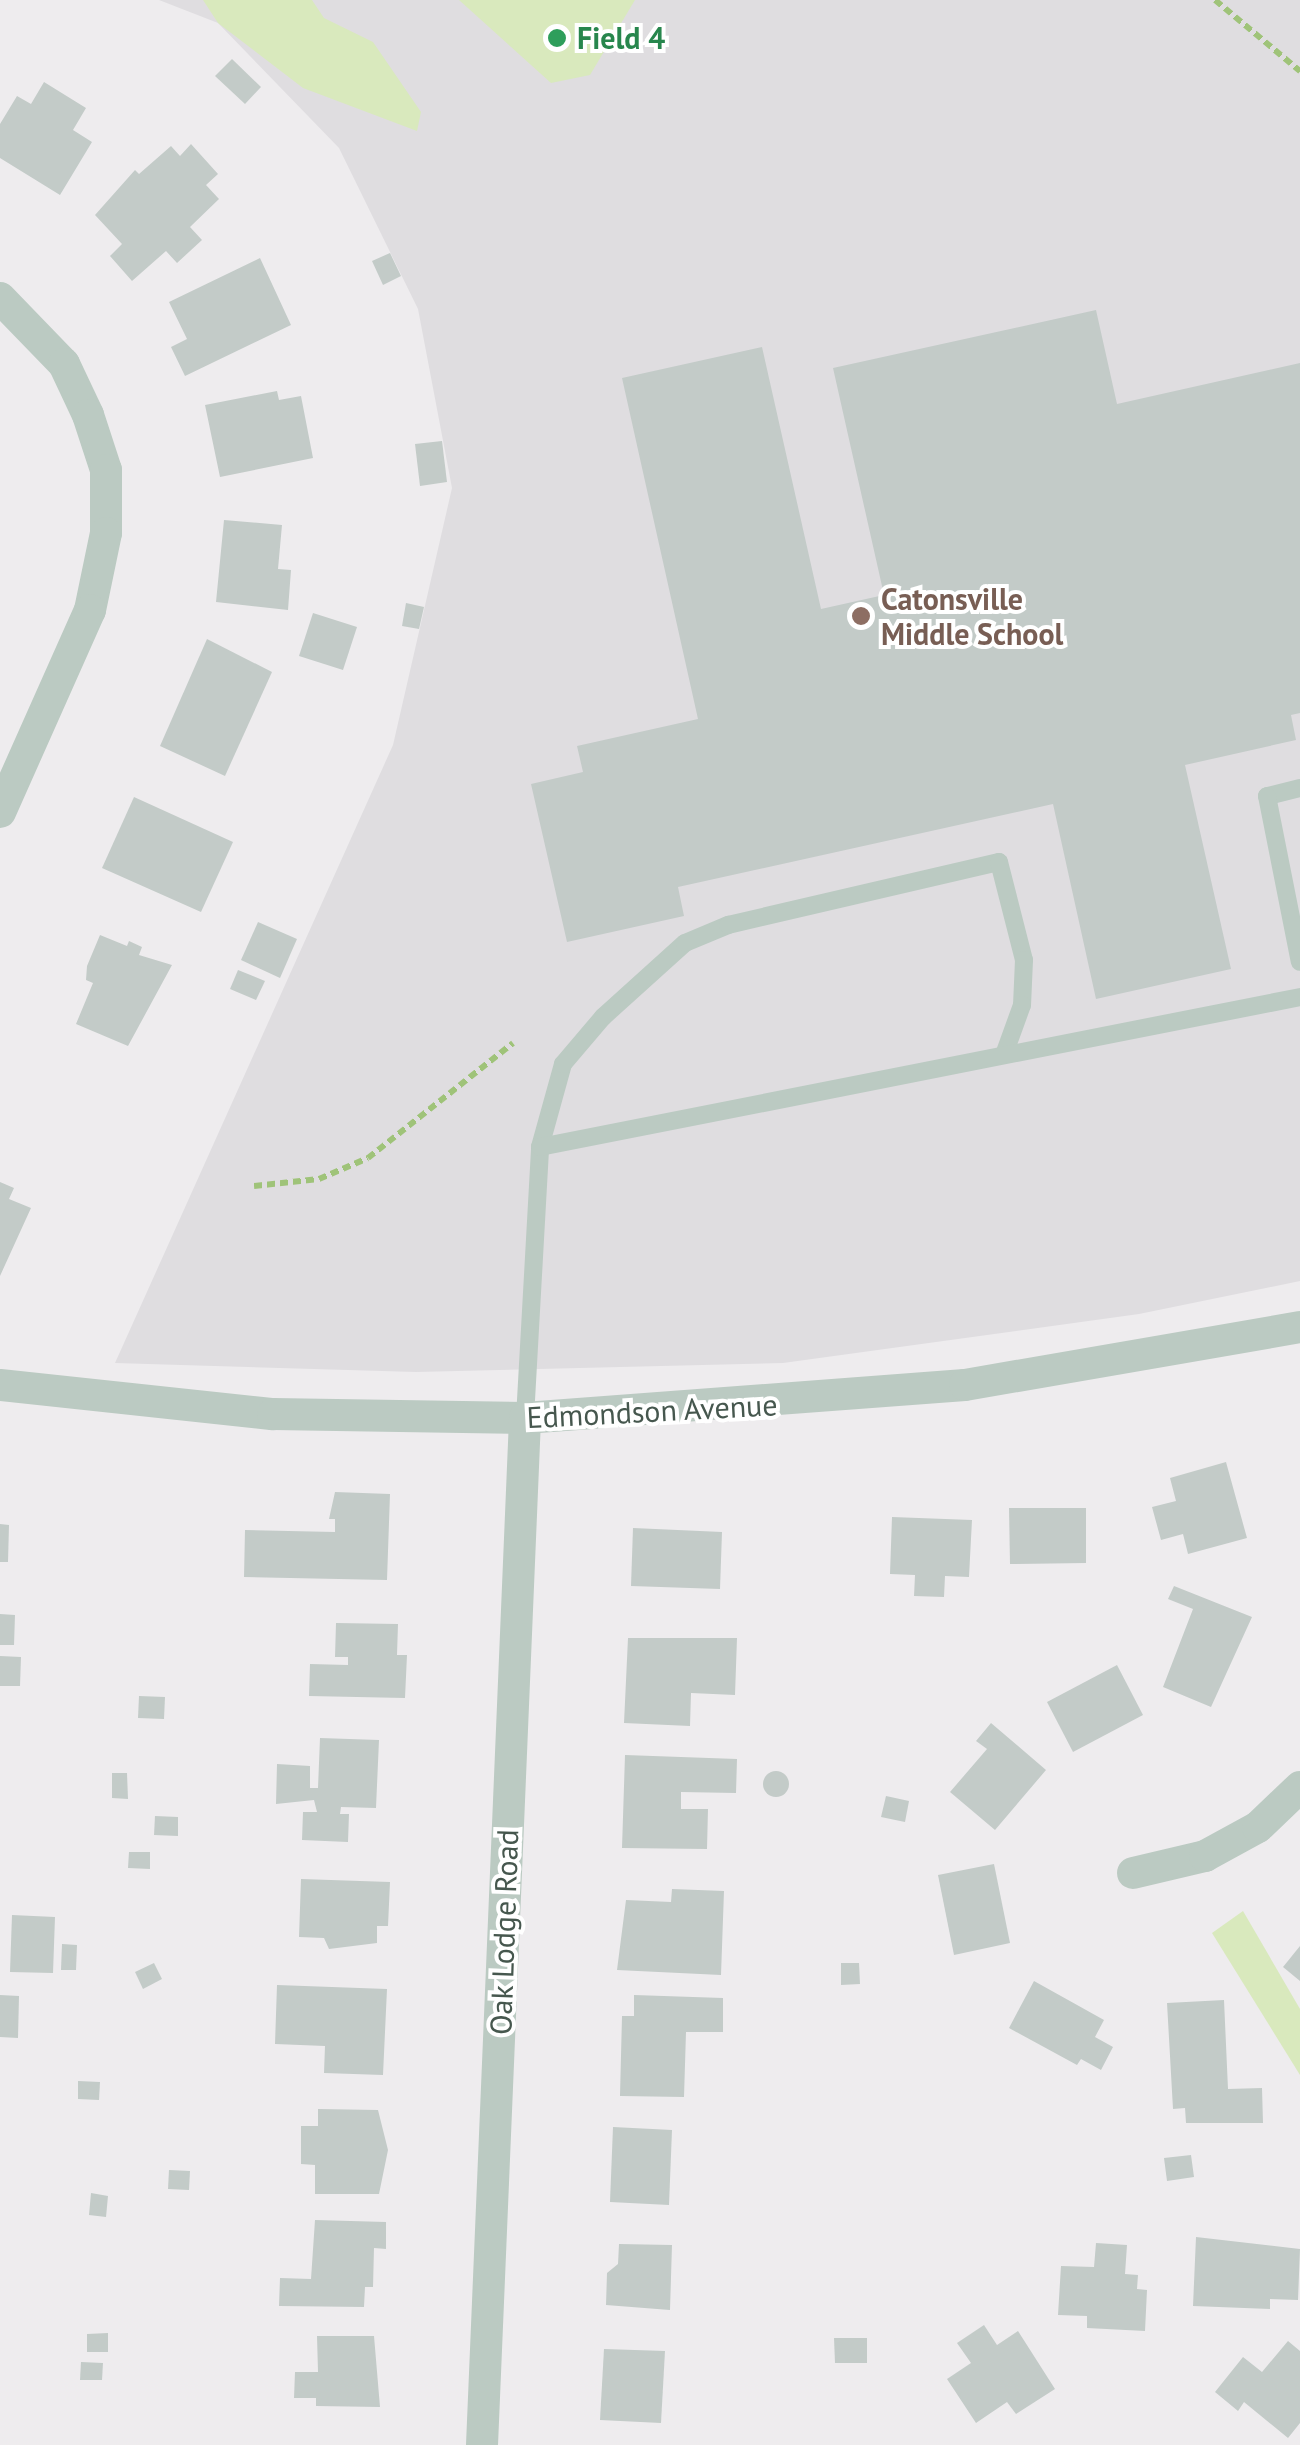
<!DOCTYPE html>
<style>
body{margin:0}
#map{position:relative;width:1300px;height:2445px;overflow:hidden;background:#eeecee;font-family:"PT Sans",sans-serif}
div>[style]{position:absolute}
.education>*{inset:0;background:#dfdde0}
.green>*{inset:0;background:#d9e9bd}
.building>*{inset:0;background:#c3cbc8}
.round{border-radius:50%}
.path>*{height:6px;margin-top:-3px;transform-origin:0;background:repeating-linear-gradient(90deg,#9fc379 0 8px,transparent 0 13px)}
.lane>*{height:18px;margin:-9px;padding:0 9px;transform-origin:9px;border-radius:9px;background:#bbcac2}
.street>*{height:32px;margin:-16px;padding:0 16px;transform-origin:16px;border-radius:16px;background:#bbcac2}
.dots>*{width:28px;height:28px;translate:-50% -50%;box-sizing:border-box;border:5px solid #fff;border-radius:50%}
span{translate:-50% -50%;white-space:nowrap;text-align:center;line-height:1.15;-webkit-text-stroke:8px #fff;paint-order:stroke}
.leisure-label{font-size:30px;color:#27864d;font-weight:700}
.left{translate:0 -50%;text-align:left}
.education-label{font-size:30px;color:#785e54;font-weight:700}
.street-label{font-size:30px;color:#46574e}
</style>
<div id="map">
<div class="education">
<i style="clip-path:polygon(159px 0,1300px 0,1300px 1281px,1139px 1314px,783px 1363px,416px 1372px,115px 1363px,393px 745px,452px 488px,418px 309px,339px 148px,218px 23px)"></i>
</div>
<div class="green">
<i style="clip-path:polygon(203px 0,312px 0,324px 18px,373px 42px,421px 112px,417px 131px,303px 88px,218px 23px)"></i>
<i style="clip-path:polygon(459px 0,635px 0,590px 75px,551px 83px)"></i>
<i style="clip-path:polygon(1243px 1911px,1300px 2009px,1300px 2075px,1212px 1933px)"></i>
</div>
<div class="building">
<i style="clip-path:polygon(232px 59px,261px 87px,245px 104px,215px 76px)"></i>
<i style="clip-path:polygon(44px 82px,86px 108px,73px 130px,92px 142px,60px 195px,0 158px,0 124px,17px 96px,31px 104px)"></i>
<i style="clip-path:polygon(191px 144px,218px 174px,206px 185px,219px 199px,190px 227px,202px 240px,177px 263px,166px 251px,132px 281px,110px 256px,122px 244px,95px 215px,135px 170px,139px 174px,171px 146px,180px 156px)"></i>
<i style="clip-path:polygon(390px 253px,401px 276px,383px 285px,372px 261px)"></i>
<i style="clip-path:polygon(260px 258px,291px 325px,185px 376px,171px 347px,187px 339px,169px 302px)"></i>
<i style="clip-path:polygon(1096px 310px,1117px 404px,1300px 363px,1300px 713px,1291px 715px,1296px 740px,1185px 765px,1231px 969px,1096px 999px,1053px 804px,678px 887px,684px 916px,567px 942px,531px 784px,583px 772px,577px 746px,698px 719px,622px 378px,762px 347px,821px 609px,884px 595px,833px 368px)"></i>
<i style="clip-path:polygon(277px 391px,279px 400px,301px 396px,313px 458px,220px 477px,205px 405px)"></i>
<i style="clip-path:polygon(442px 441px,447px 482px,420px 486px,415px 444px)"></i>
<i style="clip-path:polygon(224px 520px,282px 525px,278px 569px,291px 570px,288px 610px,216px 602px)"></i>
<i style="clip-path:polygon(406px 603px,424px 607px,419px 629px,402px 626px)"></i>
<i style="clip-path:polygon(313px 613px,357px 627px,343px 670px,299px 656px)"></i>
<i style="clip-path:polygon(207px 639px,272px 672px,225px 776px,160px 746px)"></i>
<i style="clip-path:polygon(134px 797px,233px 842px,201px 912px,102px 868px)"></i>
<i style="clip-path:polygon(258px 922px,297px 939px,280px 978px,241px 960px)"></i>
<i style="clip-path:polygon(100px 935px,127px 946px,129px 941px,142px 947px,139px 955px,172px 965px,128px 1046px,76px 1024px,93px 983px,86px 980px,87px 966px)"></i>
<i style="clip-path:polygon(238px 970px,265px 981px,256px 1000px,230px 989px)"></i>
<i style="clip-path:polygon(0 1182px,14px 1188px,9px 1199px,31px 1208px,0 1276px)"></i>
<i style="clip-path:polygon(1226px 1462px,1247px 1538px,1188px 1554px,1183px 1534px,1161px 1540px,1152px 1507px,1176px 1501px,1170px 1478px)"></i>
<i style="clip-path:polygon(335px 1492px,390px 1494px,387px 1580px,244px 1577px,245px 1530px,335px 1532px,335px 1519px,329px 1519px)"></i>
<i style="clip-path:polygon(1009px 1508px,1086px 1508px,1086px 1563px,1010px 1564px)"></i>
<i style="clip-path:polygon(892px 1517px,972px 1520px,969px 1577px,945px 1576px,944px 1597px,914px 1596px,915px 1575px,890px 1574px)"></i>
<i style="clip-path:polygon(0 1524px,9px 1525px,8px 1562px,0 1562px)"></i>
<i style="clip-path:polygon(633px 1528px,722px 1532px,720px 1589px,631px 1586px)"></i>
<i style="clip-path:polygon(1174px 1586px,1252px 1617px,1211px 1707px,1163px 1687px,1193px 1609px,1168px 1599px)"></i>
<i style="clip-path:polygon(0 1614px,15px 1615px,14px 1645px,0 1645px)"></i>
<i style="clip-path:polygon(336px 1623px,398px 1624px,397px 1655px,407px 1655px,405px 1698px,309px 1696px,310px 1664px,348px 1665px,348px 1657px,335px 1657px)"></i>
<i style="clip-path:polygon(628px 1638px,737px 1638px,735px 1695px,691px 1693px,690px 1726px,624px 1723px)"></i>
<i style="clip-path:polygon(0 1656px,21px 1657px,20px 1686px,0 1686px)"></i>
<i style="clip-path:polygon(1117px 1665px,1143px 1715px,1073px 1752px,1047px 1702px)"></i>
<i style="clip-path:polygon(139px 1696px,165px 1697px,164px 1719px,138px 1718px)"></i>
<i style="clip-path:polygon(991px 1723px,1046px 1770px,995px 1830px,950px 1792px,987px 1749px,976px 1741px)"></i>
<i style="clip-path:polygon(320px 1738px,379px 1740px,376px 1808px,341px 1807px,340px 1814px,349px 1814px,348px 1842px,302px 1840px,303px 1812px,317px 1812px,314px 1800px,276px 1804px,277px 1764px,310px 1766px,310px 1788px,318px 1788px)"></i>
<i style="clip-path:polygon(625px 1755px,737px 1759px,736px 1793px,681px 1792px,681px 1809px,708px 1809px,707px 1849px,622px 1848px)"></i>
<i class="round" style="left:763px;top:1771px;width:26px;height:26px"></i>
<i style="clip-path:polygon(112px 1773px,127px 1773px,128px 1799px,112px 1798px)"></i>
<i style="clip-path:polygon(886px 1796px,909px 1801px,905px 1822px,881px 1817px)"></i>
<i style="clip-path:polygon(155px 1816px,178px 1817px,178px 1836px,154px 1835px)"></i>
<i style="clip-path:polygon(129px 1852px,150px 1852px,150px 1869px,128px 1868px)"></i>
<i style="clip-path:polygon(994px 1864px,1010px 1943px,954px 1955px,938px 1875px)"></i>
<i style="clip-path:polygon(301px 1879px,390px 1882px,388px 1926px,377px 1926px,377px 1943px,329px 1949px,324px 1938px,299px 1937px)"></i>
<i style="clip-path:polygon(672px 1889px,724px 1891px,721px 1975px,617px 1970px,626px 1900px,671px 1902px)"></i>
<i style="clip-path:polygon(12px 1915px,55px 1917px,53px 1973px,10px 1972px)"></i>
<i style="clip-path:polygon(62px 1944px,77px 1945px,76px 1970px,61px 1970px)"></i>
<i style="clip-path:polygon(1300px 1946px,1300px 1981px,1283px 1967px)"></i>
<i style="clip-path:polygon(154px 1963px,162px 1979px,143px 1989px,135px 1972px)"></i>
<i style="clip-path:polygon(841px 1963px,859px 1963px,860px 1984px,841px 1985px)"></i>
<i style="clip-path:polygon(1034px 1981px,1104px 2020px,1095px 2037px,1113px 2047px,1101px 2070px,1081px 2059px,1077px 2065px,1009px 2028px)"></i>
<i style="clip-path:polygon(277px 1985px,387px 1989px,383px 2075px,324px 2073px,325px 2046px,275px 2044px)"></i>
<i style="clip-path:polygon(0 1995px,19px 1996px,18px 2038px,0 2037px)"></i>
<i style="clip-path:polygon(634px 1995px,723px 1998px,723px 2032px,686px 2032px,684px 2097px,620px 2096px,622px 2016px,634px 2016px)"></i>
<i style="clip-path:polygon(1224px 2000px,1228px 2089px,1262px 2088px,1263px 2123px,1186px 2123px,1185px 2108px,1173px 2109px,1167px 2003px)"></i>
<i style="clip-path:polygon(78px 2081px,100px 2082px,99px 2100px,78px 2099px)"></i>
<i style="clip-path:polygon(318px 2109px,378px 2110px,388px 2150px,379px 2194px,315px 2194px,315px 2165px,301px 2164px,301px 2126px,318px 2126px)"></i>
<i style="clip-path:polygon(613px 2127px,672px 2130px,669px 2205px,610px 2202px)"></i>
<i style="clip-path:polygon(1191px 2155px,1194px 2177px,1167px 2181px,1164px 2158px)"></i>
<i style="clip-path:polygon(169px 2170px,190px 2171px,189px 2190px,168px 2189px)"></i>
<i style="clip-path:polygon(91px 2193px,108px 2196px,106px 2217px,89px 2215px)"></i>
<i style="clip-path:polygon(315px 2220px,386px 2222px,386px 2249px,374px 2248px,373px 2287px,365px 2287px,364px 2307px,279px 2306px,280px 2278px,311px 2279px)"></i>
<i style="clip-path:polygon(1196px 2237px,1300px 2249px,1298px 2300px,1270px 2299px,1270px 2309px,1193px 2306px)"></i>
<i style="clip-path:polygon(1096px 2243px,1127px 2245px,1125px 2274px,1138px 2275px,1137px 2289px,1147px 2290px,1145px 2331px,1087px 2328px,1087px 2316px,1058px 2315px,1061px 2266px,1094px 2267px)"></i>
<i style="clip-path:polygon(619px 2244px,672px 2245px,670px 2310px,606px 2305px,607px 2273px,618px 2264px)"></i>
<i style="clip-path:polygon(984px 2325px,997px 2345px,1018px 2331px,1055px 2389px,1016px 2414px,1007px 2402px,976px 2423px,947px 2379px,971px 2363px,957px 2343px)"></i>
<i style="clip-path:polygon(108px 2333px,108px 2352px,87px 2352px,87px 2334px)"></i>
<i style="clip-path:polygon(317px 2336px,374px 2336px,380px 2407px,316px 2406px,316px 2398px,294px 2398px,295px 2372px,318px 2372px)"></i>
<i style="clip-path:polygon(834px 2338px,867px 2338px,867px 2363px,835px 2363px)"></i>
<i style="clip-path:polygon(1288px 2341px,1300px 2351px,1300px 2423px,1288px 2438px,1244px 2402px,1238px 2411px,1215px 2392px,1243px 2357px,1262px 2372px)"></i>
<i style="clip-path:polygon(604px 2349px,665px 2351px,661px 2423px,600px 2420px)"></i>
<i style="clip-path:polygon(81px 2362px,103px 2363px,102px 2380px,80px 2380px)"></i>
</div>
<div class="path">
<i style="left:1215px;top:0;width:111px;rotate:39.9deg"></i>
<i style="left:254px;top:1186px;width:65px;rotate:-6.1deg"></i>
<i style="left:319px;top:1179px;width:53px;rotate:-23.2deg"></i>
<i style="left:368px;top:1158px;width:185px;rotate:-38.4deg"></i>
</div>
<div class="lane">
<i style="left:1300px;top:788px;width:34px;rotate:166deg"></i>
<i style="left:1267px;top:796px;width:169px;rotate:78.8deg"></i>
<i style="left:540px;top:1147px;width:86px;rotate:-74.5deg"></i>
<i style="left:563px;top:1064px;width:62px;rotate:-49.6deg"></i>
<i style="left:603px;top:1017px;width:110px;rotate:-42.1deg"></i>
<i style="left:685px;top:943px;width:47px;rotate:-22.7deg"></i>
<i style="left:728px;top:925px;width:278px;rotate:-13.1deg"></i>
<i style="left:999px;top:862px;width:101px;rotate:75.7deg"></i>
<i style="left:1024px;top:960px;width:45px;rotate:92.5deg"></i>
<i style="left:1022px;top:1005px;width:50px;rotate:109.9deg"></i>
<i style="left:525px;top:1418px;width:271px;rotate:-86.8deg"></i>
<i style="left:540px;top:1147px;width:775px;rotate:-11.16deg"></i>
</div>
<div class="street">
<i style="left:0;top:298px;width:92px;rotate:45.9deg"></i>
<i style="left:64px;top:364px;width:56px;rotate:64.8deg"></i>
<i style="left:88px;top:415px;width:58px;rotate:71.9deg"></i>
<i style="left:106px;top:470px;width:63px;rotate:90deg"></i>
<i style="left:106px;top:533px;width:79px;rotate:101.7deg"></i>
<i style="left:90px;top:610px;width:221px;rotate:114deg"></i>
<i style="left:0;top:1385px;width:275px;rotate:6.1deg"></i>
<i style="left:273px;top:1414px;width:252px;rotate:0.9deg"></i>
<i style="left:525px;top:1418px;width:441px;rotate:-4.3deg"></i>
<i style="left:965px;top:1385px;width:340px;rotate:-9.8deg"></i>
<i style="left:1133px;top:1873px;width:74px;rotate:-13.3deg"></i>
<i style="left:1205px;top:1856px;width:60px;rotate:-28.7deg"></i>
<i style="left:1258px;top:1827px;width:58px;rotate:-43.6deg"></i>
<i style="left:482px;top:2445px;width:1028px;rotate:-87.6deg"></i>
</div>
<div class="dots">
<i style="left:557px;top:38px;background:#2e9e5b"></i>
<i style="left:861px;top:616px;background:#8d6e63"></i>
</div>
<div class="leisure-label">
<span class="left" style="left:577px;top:38px">Field 4</span>
</div>
<div class="education-label">
<span class="left" style="left:881px;top:616px">Catonsville<br>Middle School</span>
</div>
<div class="street-label">
<span style="left:652px;top:1411px;rotate:-3deg">Edmondson Avenue</span>
<span style="left:504px;top:1932px;rotate:-88deg">Oak Lodge Road</span>
</div>
</div>
